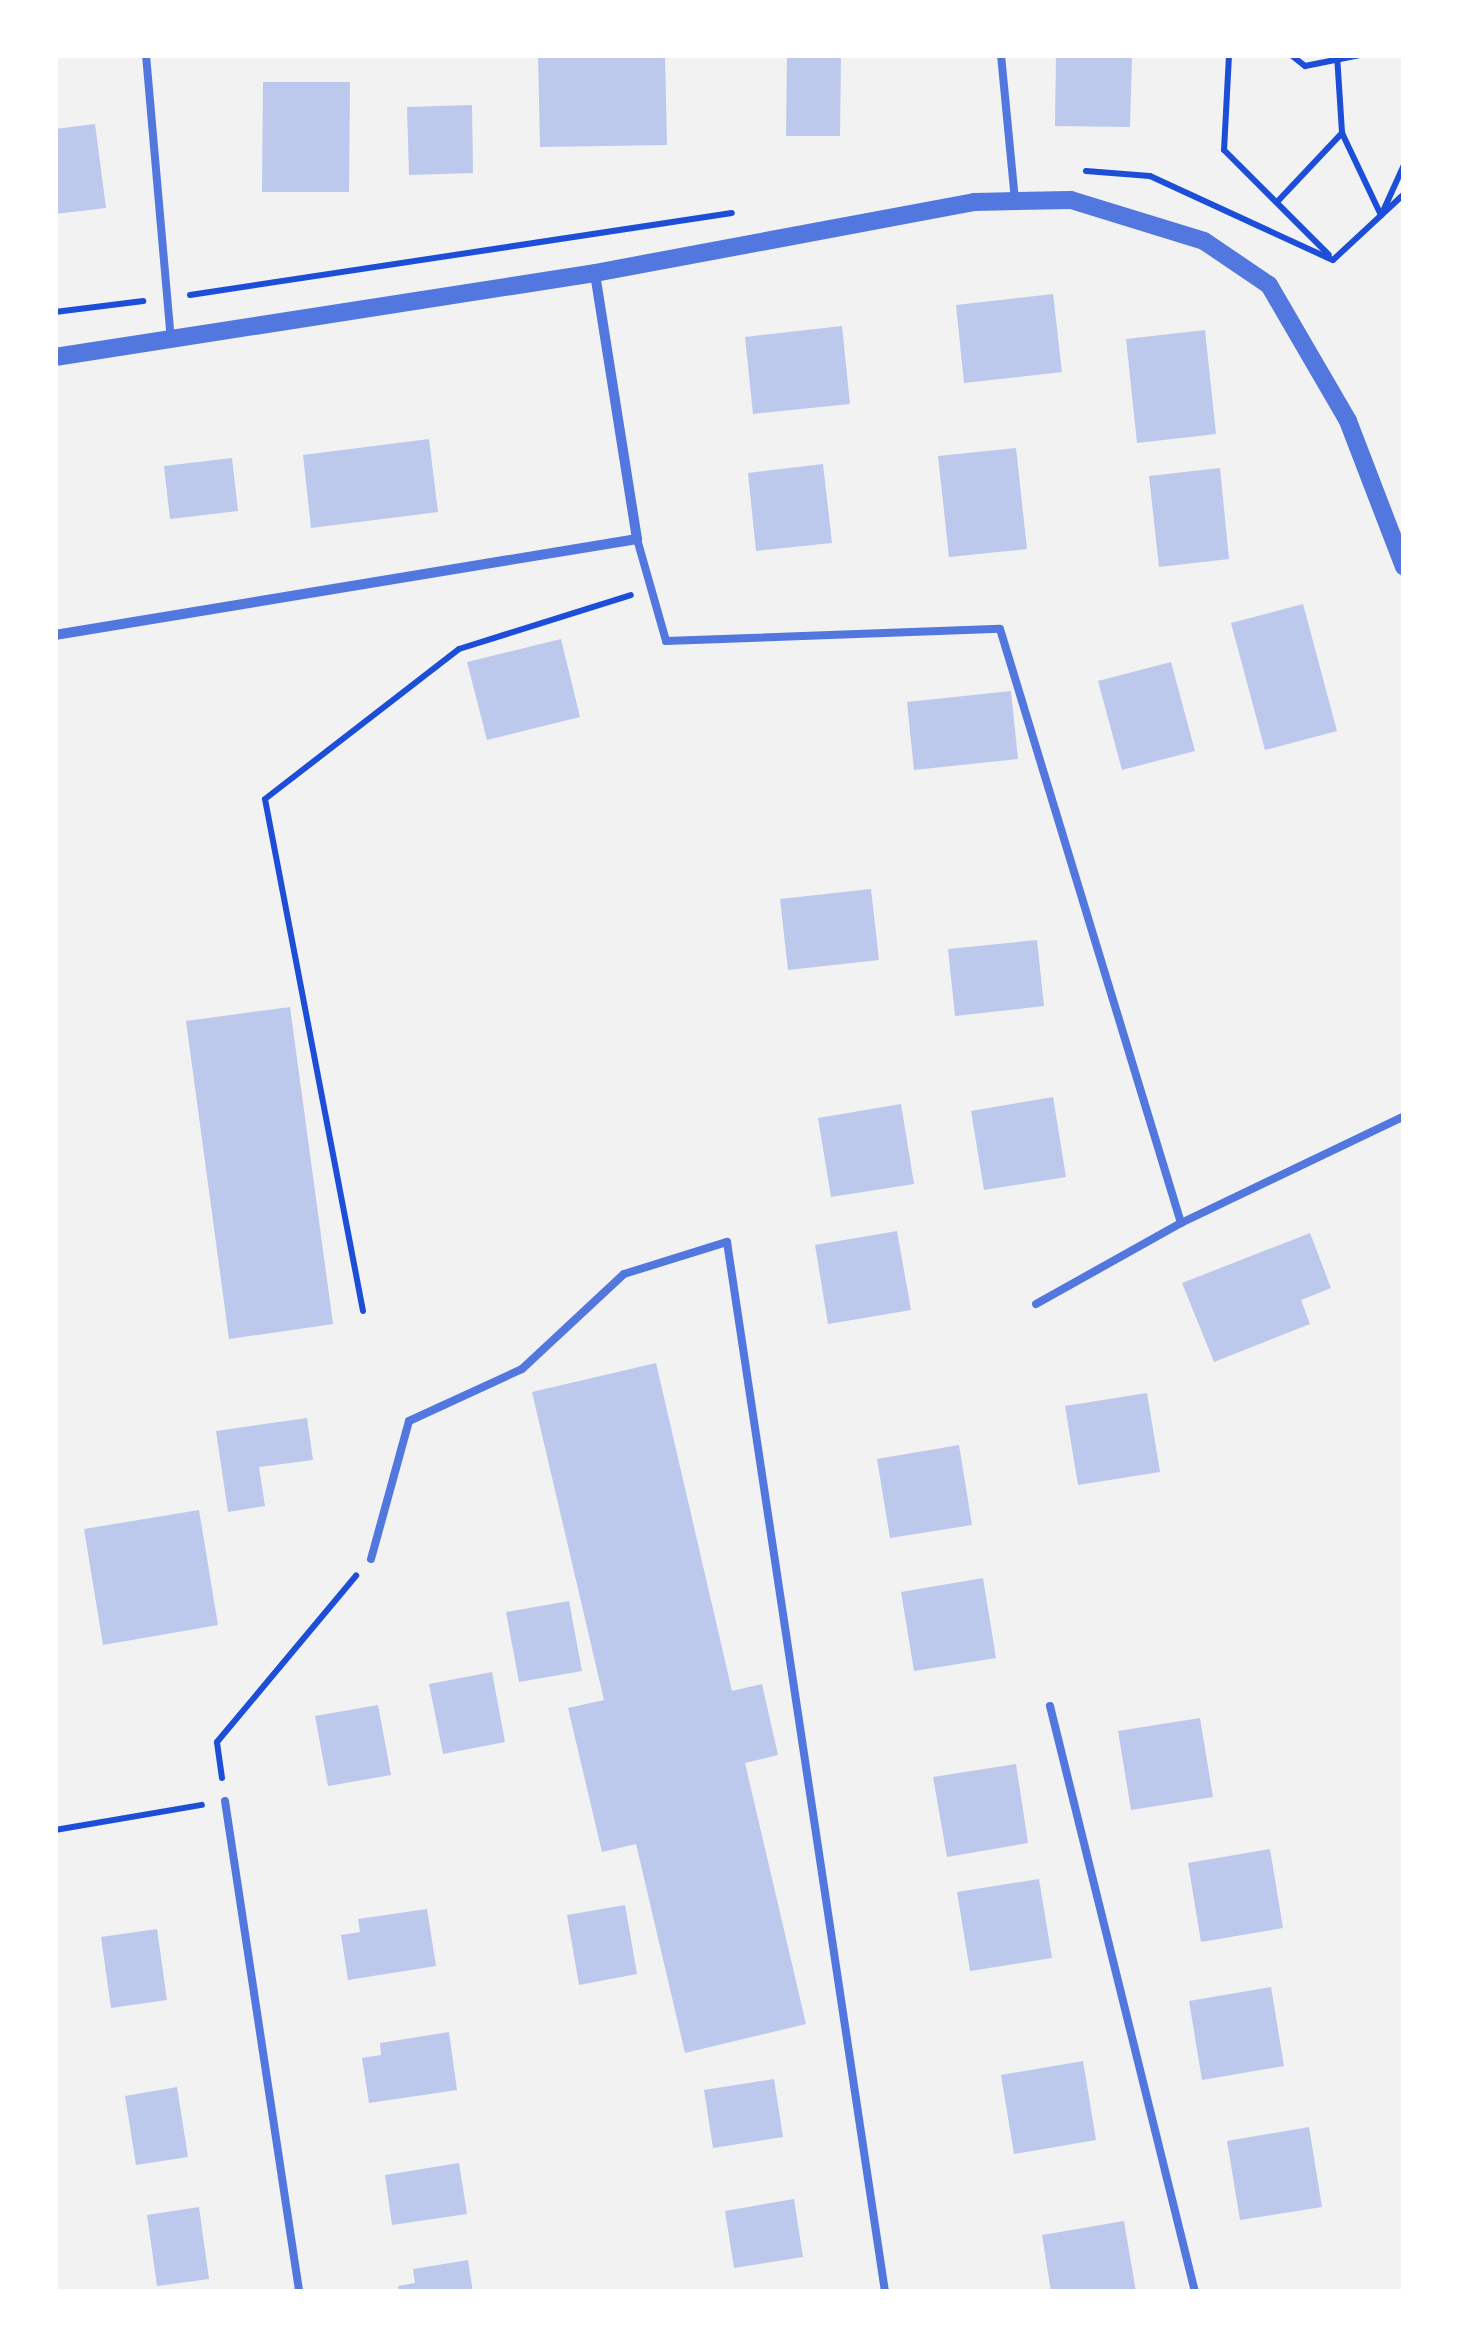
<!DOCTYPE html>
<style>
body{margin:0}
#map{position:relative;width:1459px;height:2347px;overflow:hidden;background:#f2f2f2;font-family:Arial,sans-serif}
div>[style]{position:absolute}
.building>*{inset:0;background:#bdc9ec}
.path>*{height:6px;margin:-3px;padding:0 3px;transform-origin:3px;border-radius:3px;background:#1d4ed8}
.service>*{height:8px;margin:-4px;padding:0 4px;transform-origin:4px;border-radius:4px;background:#5277de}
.minor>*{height:10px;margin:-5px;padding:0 5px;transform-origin:5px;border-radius:5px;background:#5277de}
.tertiary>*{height:18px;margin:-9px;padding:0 9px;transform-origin:9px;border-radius:9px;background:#5277de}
span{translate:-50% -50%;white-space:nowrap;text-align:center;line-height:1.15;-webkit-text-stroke:10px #fff;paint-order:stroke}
.frame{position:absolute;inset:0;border:58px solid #fff;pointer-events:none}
</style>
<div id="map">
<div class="building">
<i style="clip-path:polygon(538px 55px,665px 55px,667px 145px,540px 147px)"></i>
<i style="clip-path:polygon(787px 55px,841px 55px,840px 136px,786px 136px)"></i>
<i style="clip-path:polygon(1056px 55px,1132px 55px,1130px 127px,1055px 126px)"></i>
<i style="clip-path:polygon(263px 82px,350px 82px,349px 192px,262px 192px)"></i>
<i style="clip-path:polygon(472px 105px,473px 173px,409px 175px,407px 107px)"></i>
<i style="clip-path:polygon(95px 124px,106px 208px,55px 214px,55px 129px)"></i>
<i style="clip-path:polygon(1053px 294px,1062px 372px,964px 383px,956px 305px)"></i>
<i style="clip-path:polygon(842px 326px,850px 404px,753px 414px,745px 337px)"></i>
<i style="clip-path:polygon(1205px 330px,1216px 434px,1137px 443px,1126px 339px)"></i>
<i style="clip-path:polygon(429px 439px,438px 512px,311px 528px,303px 455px)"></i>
<i style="clip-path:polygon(1016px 448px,1027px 549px,949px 557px,938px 456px)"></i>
<i style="clip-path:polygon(232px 458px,238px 511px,170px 519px,164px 466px)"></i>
<i style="clip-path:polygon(823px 464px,832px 543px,756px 551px,748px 473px)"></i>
<i style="clip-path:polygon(1220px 468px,1229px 559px,1159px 567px,1149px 476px)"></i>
<i style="clip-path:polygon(1303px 604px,1337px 731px,1265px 750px,1231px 623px)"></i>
<i style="clip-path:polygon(561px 639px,580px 717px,487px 740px,467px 662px)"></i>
<i style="clip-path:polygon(1171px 662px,1195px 751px,1122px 770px,1098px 681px)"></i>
<i style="clip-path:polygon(1011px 691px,1018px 759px,914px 770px,907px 702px)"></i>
<i style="clip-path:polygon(871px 889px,879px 960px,788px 970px,780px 899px)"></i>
<i style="clip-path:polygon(1037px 940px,1044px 1006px,955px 1016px,948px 949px)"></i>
<i style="clip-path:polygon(290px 1007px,333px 1324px,229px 1339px,186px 1021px)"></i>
<i style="clip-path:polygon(1053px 1097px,1066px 1177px,984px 1190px,971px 1111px)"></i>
<i style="clip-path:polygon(901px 1104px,914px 1184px,831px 1197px,818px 1118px)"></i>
<i style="clip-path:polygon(897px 1231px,911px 1310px,828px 1324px,815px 1245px)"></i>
<i style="clip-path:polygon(1310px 1233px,1331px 1288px,1301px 1300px,1310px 1324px,1214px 1362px,1182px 1283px)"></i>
<i style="clip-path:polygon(656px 1363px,732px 1691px,762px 1684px,778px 1755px,745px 1763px,806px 2024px,685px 2053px,636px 1844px,602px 1852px,568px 1708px,604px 1700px,532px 1392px)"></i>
<i style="clip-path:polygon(1147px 1393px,1160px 1472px,1078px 1485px,1065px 1406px)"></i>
<i style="clip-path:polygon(307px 1418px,313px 1460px,259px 1467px,265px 1506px,228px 1512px,216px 1431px)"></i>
<i style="clip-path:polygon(959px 1445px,972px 1525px,890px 1538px,877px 1459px)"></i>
<i style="clip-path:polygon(199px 1510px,218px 1625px,103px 1645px,84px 1529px)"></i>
<i style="clip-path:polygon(983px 1578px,996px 1658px,914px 1671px,901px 1592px)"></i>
<i style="clip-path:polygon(569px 1601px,582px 1671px,519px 1682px,506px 1612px)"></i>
<i style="clip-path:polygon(492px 1672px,505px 1742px,443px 1754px,429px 1684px)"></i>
<i style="clip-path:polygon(378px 1705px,391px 1775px,328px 1786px,315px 1716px)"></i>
<i style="clip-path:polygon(1200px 1718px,1213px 1797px,1131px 1810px,1118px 1731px)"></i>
<i style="clip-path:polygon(1016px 1764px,1028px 1843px,947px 1857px,933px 1777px)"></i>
<i style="clip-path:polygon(1270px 1849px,1283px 1928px,1201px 1942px,1188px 1863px)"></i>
<i style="clip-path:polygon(1039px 1879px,1052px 1958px,970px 1971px,957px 1892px)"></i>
<i style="clip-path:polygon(625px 1905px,637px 1974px,579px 1985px,567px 1915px)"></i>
<i style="clip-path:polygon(427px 1909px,436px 1966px,348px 1980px,341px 1935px,360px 1932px,358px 1919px)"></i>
<i style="clip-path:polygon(157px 1929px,167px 2000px,111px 2008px,101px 1937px)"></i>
<i style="clip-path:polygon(1271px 1987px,1284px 2066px,1202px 2080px,1189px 2001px)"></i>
<i style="clip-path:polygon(449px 2032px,457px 2090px,369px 2103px,362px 2058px,381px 2055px,380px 2043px)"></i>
<i style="clip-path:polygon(1083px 2061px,1096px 2140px,1014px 2154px,1001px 2075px)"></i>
<i style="clip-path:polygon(774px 2079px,783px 2137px,713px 2148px,704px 2090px)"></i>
<i style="clip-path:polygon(177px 2087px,188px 2157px,136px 2165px,125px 2096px)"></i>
<i style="clip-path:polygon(1309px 2127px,1322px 2207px,1240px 2220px,1227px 2141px)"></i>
<i style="clip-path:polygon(459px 2163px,467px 2214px,392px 2225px,385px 2175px)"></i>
<i style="clip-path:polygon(794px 2199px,803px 2257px,734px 2268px,725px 2211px)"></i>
<i style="clip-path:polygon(199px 2207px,209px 2279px,157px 2286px,147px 2215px)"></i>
<i style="clip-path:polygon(1124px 2221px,1136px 2292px,1051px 2292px,1042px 2235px)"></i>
<i style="clip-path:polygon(468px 2260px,473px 2292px,399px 2292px,398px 2286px,415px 2283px,413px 2269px)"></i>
</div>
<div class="path">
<i style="left:1229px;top:55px;width:95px;rotate:93deg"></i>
<i style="left:1224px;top:150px;width:148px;rotate:45deg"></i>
<i style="left:1291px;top:55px;width:18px;rotate:38deg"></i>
<i style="left:1305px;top:66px;width:56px;rotate:-11.3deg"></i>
<i style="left:1337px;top:55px;width:78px;rotate:86.3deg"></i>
<i style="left:1342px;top:133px;width:91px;rotate:64.6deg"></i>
<i style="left:1086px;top:171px;width:64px;rotate:4.5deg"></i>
<i style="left:1150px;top:176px;width:201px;rotate:24.7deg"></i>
<i style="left:1333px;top:260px;width:97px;rotate:-42.9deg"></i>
<i style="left:1277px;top:202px;width:95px;rotate:-46.7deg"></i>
<i style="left:1384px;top:209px;width:48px;rotate:-65.6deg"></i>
<i style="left:190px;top:295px;width:548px;rotate:-8.6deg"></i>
<i style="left:55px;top:312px;width:89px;rotate:-7.1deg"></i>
<i style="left:363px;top:1311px;width:521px;rotate:-100.84deg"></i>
<i style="left:265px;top:799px;width:245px;rotate:-37.7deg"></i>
<i style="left:459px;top:649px;width:180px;rotate:-17.4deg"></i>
<i style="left:222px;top:1778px;width:36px;rotate:-98deg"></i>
<i style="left:217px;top:1742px;width:217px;rotate:-50.1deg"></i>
<i style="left:55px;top:1830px;width:149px;rotate:-9.7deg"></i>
</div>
<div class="service">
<i style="left:146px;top:55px;width:285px;rotate:85deg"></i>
<i style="left:1001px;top:55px;width:147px;rotate:84.5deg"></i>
<i style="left:637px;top:539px;width:106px;rotate:74.1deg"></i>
<i style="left:666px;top:641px;width:334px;rotate:-2.1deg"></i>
<i style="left:1000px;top:629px;width:621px;rotate:73.05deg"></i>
<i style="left:1036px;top:1304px;width:166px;rotate:-29.2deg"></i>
<i style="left:1181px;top:1223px;width:247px;rotate:-25.6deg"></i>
<i style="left:371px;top:1559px;width:143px;rotate:-74.6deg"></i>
<i style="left:409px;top:1421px;width:124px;rotate:-24.7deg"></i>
<i style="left:522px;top:1369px;width:139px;rotate:-43deg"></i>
<i style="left:624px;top:1274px;width:108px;rotate:-17.3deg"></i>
<i style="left:727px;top:1242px;width:1062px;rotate:81.44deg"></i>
<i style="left:1050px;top:1706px;width:604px;rotate:76.1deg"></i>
<i style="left:225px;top:1801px;width:497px;rotate:81.4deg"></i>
</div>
<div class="minor">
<i style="left:55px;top:635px;width:590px;rotate:-9.37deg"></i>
<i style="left:637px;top:539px;width:269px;rotate:-99deg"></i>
</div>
<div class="tertiary">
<i style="left:55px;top:357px;width:546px;rotate:-8.84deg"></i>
<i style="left:595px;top:273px;width:386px;rotate:-10.6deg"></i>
<i style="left:974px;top:202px;width:97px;rotate:-1.2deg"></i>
<i style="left:1071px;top:200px;width:139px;rotate:17.1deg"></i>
<i style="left:1204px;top:241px;width:78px;rotate:34.1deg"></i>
<i style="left:1269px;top:285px;width:157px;rotate:59.8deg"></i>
<i style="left:1348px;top:421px;width:156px;rotate:69deg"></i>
</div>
<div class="frame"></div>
</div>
